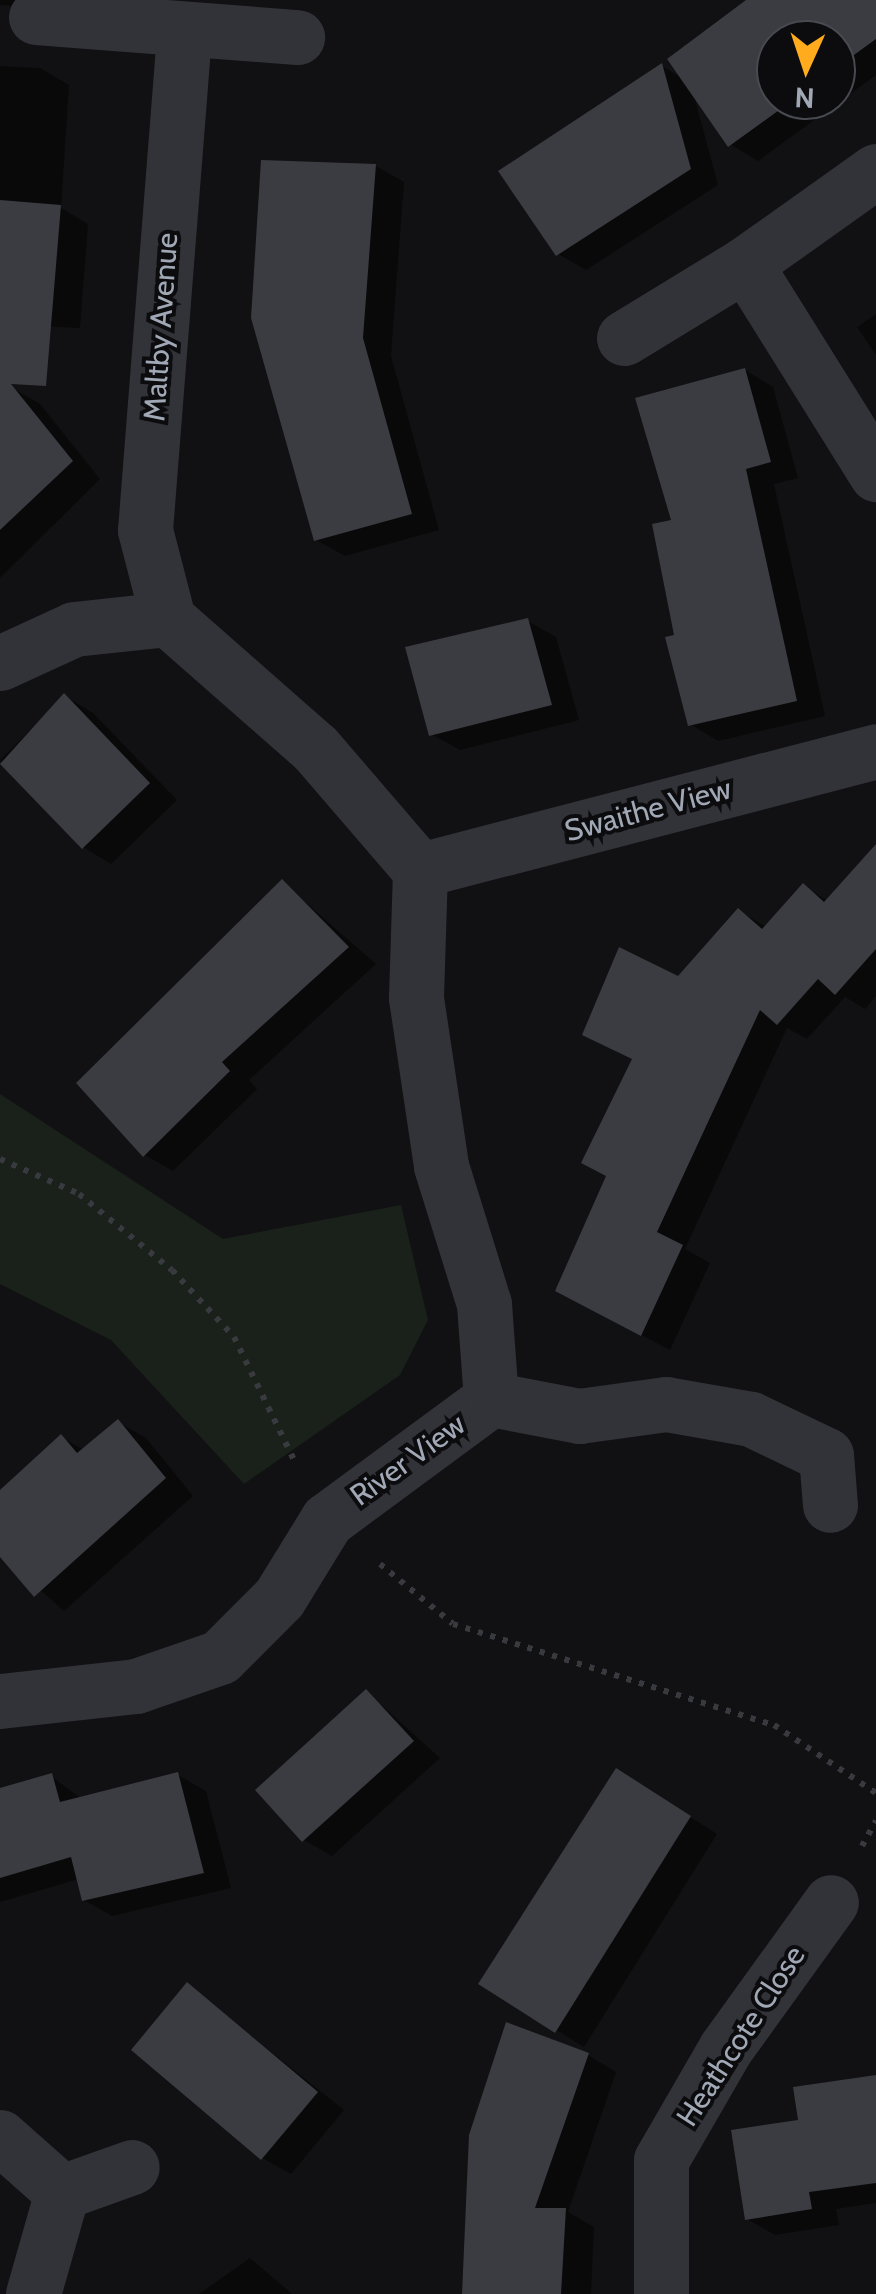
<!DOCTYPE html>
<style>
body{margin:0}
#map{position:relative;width:876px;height:2294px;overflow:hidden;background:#111113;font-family:Cabin,sans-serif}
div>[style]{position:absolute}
.green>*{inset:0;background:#19211a}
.shadow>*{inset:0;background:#0007}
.building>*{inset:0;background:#3a3c41}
.path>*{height:6px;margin-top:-3px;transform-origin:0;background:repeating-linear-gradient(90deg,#383a3f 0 5px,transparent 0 13px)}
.minor>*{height:55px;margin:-27.5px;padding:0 27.5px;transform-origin:27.5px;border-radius:27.5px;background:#323338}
span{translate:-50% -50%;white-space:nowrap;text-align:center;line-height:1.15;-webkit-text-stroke:8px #0c0c0e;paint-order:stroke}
.street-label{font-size:30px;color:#a1a8b5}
.north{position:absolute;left:756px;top:20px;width:100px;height:100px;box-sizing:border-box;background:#0c0c0e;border:2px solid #484a51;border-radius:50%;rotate:183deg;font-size:28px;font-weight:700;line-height:40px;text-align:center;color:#a1a8b5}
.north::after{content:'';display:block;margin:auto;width:35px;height:45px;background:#ffab1d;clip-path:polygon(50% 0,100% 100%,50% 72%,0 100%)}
</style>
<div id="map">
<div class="green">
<i style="clip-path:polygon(0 1094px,223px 1239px,401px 1205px,428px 1320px,400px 1375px,244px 1484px,111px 1340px,0 1284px)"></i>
</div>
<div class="shadow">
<i style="clip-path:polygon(0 0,29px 0,28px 7px,0 5px)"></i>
<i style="clip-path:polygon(evenodd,751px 0,876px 0,876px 75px,758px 161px,730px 144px,693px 92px,718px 185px,586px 270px,558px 254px,662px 66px,684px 79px,751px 0,776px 40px,836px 40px,836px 100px,776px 100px,776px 40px)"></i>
<i style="clip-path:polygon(0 66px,40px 68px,69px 85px,61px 208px,88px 224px,80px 328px,0 324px)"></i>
<i style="clip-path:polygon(376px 166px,404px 182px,391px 356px,439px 530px,345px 556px,316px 540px)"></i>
<i style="clip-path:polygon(876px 314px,876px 355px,857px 327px)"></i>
<i style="clip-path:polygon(745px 370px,773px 387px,798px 478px,774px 484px,825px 716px,718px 741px,690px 724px,675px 522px)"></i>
<i style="clip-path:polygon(12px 388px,40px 404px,100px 479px,0 578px,0 399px)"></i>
<i style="clip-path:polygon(528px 621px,556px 637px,579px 720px,460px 750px,431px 734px)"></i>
<i style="clip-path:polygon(65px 696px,93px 713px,177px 800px,111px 864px,83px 847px,0 760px)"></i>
<i style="clip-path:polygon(876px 866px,876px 996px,865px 1009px,845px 997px,807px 1039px,787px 1028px,685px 1249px,710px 1263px,670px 1350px,586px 1306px,634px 1060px,585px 1034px,678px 979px,739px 911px,766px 927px,803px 886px,828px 901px)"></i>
<i style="clip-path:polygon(282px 882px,376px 964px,249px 1080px,257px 1089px,173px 1171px,145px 1155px)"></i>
<i style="clip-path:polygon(118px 1422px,146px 1438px,193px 1496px,64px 1611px,0 1554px,0 1493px,61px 1437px,84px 1450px)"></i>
<i style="clip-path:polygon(367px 1692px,440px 1758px,332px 1856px,304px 1840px)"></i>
<i style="clip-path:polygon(178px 1775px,206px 1791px,231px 1888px,112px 1916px,84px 1900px,79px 1879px,0 1902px,0 1790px,51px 1776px,82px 1799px)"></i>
<i style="clip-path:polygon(645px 1788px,717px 1834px,584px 2047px,481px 1983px)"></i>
<i style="clip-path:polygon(187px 1985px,344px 2110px,291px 2174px,262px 2158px)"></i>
<i style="clip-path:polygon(588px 2055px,616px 2072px,568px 2212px,594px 2227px,591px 2294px,465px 2294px)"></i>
<i style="clip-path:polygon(876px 2077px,876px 2203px,836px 2209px,839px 2225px,775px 2235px,747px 2219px,801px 2122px)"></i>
<i style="clip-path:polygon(250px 2258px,292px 2294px,199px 2294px)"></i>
</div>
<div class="building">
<i style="clip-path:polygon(746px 0,876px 0,876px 39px,836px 68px,836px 40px,776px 40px,776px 100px,793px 100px,728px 147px,667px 59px)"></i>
<i style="clip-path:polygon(662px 63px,691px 169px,556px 256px,498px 171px)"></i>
<i style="clip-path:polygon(261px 160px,376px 164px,363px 338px,412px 514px,314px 541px,251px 318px)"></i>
<i style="clip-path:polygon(0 200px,61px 205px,46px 386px,11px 384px,73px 461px,0 530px)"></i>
<i style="clip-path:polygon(745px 368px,771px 462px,746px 469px,797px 701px,688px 726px,665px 637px,674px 635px,652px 524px,671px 520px,635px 398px)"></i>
<i style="clip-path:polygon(528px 618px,552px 705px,429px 736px,405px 647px)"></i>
<i style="clip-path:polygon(64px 693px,150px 783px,82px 849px,0 764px)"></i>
<i style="clip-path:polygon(876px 844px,876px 949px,835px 995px,818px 979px,777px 1025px,760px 1010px,657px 1232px,683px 1245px,641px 1336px,555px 1291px,606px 1176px,581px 1163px,632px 1059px,582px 1035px,619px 947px,678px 976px,738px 908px,762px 929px,803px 883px,824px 902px)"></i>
<i style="clip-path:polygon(282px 879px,349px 947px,222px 1062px,230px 1071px,143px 1157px,76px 1083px)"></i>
<i style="clip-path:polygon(118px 1419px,166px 1478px,34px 1597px,0 1557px,0 1490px,61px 1434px,77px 1453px)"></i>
<i style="clip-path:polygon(366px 1689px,414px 1741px,302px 1842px,255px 1790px)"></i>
<i style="clip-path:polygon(616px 1768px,691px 1816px,555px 2033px,478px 1984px)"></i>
<i style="clip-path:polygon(178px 1772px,204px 1873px,82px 1901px,71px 1857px,0 1878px,0 1788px,52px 1773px,60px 1802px)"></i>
<i style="clip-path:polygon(187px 1982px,318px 2092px,261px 2160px,131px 2050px)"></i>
<i style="clip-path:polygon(506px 2022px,589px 2053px,535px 2208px,566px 2208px,561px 2294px,462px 2294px,469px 2135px)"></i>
<i style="clip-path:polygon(876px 2075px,876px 2183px,809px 2192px,812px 2209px,745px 2220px,731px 2130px,798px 2120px,793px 2087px)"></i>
</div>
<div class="path">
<i style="left:0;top:1159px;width:86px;rotate:23.9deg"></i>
<i style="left:79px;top:1194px;width:120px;rotate:39.3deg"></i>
<i style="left:172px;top:1270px;width:91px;rotate:47.2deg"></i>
<i style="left:234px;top:1337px;width:137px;rotate:64deg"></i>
<i style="left:380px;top:1564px;width:94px;rotate:39.4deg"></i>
<i style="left:453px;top:1624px;width:337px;rotate:17.5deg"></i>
<i style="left:774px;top:1725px;width:123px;rotate:33.7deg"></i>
<i style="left:862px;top:1846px;width:29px;rotate:-61deg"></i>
</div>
<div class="minor">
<i style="left:36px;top:17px;width:262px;rotate:4.4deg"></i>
<i style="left:876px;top:171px;width:161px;rotate:144.6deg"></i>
<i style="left:745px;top:264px;width:248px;rotate:58deg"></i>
<i style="left:624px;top:338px;width:142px;rotate:-31.4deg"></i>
<i style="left:168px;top:619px;width:92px;rotate:-104.5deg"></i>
<i style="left:145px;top:530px;width:500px;rotate:-85.5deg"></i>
<i style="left:0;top:663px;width:81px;rotate:-24.7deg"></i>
<i style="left:74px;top:629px;width:95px;rotate:-6.1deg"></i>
<i style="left:168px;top:619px;width:196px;rotate:41.3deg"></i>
<i style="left:315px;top:748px;width:161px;rotate:49.3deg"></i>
<i style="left:420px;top:870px;width:128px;rotate:91.8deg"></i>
<i style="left:416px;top:998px;width:170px;rotate:81.5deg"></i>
<i style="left:441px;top:1166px;width:145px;rotate:72.7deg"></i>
<i style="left:484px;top:1304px;width:95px;rotate:85.8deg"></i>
<i style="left:420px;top:870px;width:471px;rotate:-14.6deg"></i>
<i style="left:0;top:1701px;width:137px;rotate:-6.3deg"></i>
<i style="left:136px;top:1686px;width:89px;rotate:-19deg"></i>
<i style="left:220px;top:1657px;width:83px;rotate:-45deg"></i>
<i style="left:279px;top:1598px;width:92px;rotate:-58.4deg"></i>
<i style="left:327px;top:1520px;width:204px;rotate:-36.4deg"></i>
<i style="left:491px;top:1399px;width:90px;rotate:10.9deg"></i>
<i style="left:579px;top:1416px;width:88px;rotate:-7.9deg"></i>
<i style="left:666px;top:1404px;width:86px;rotate:10deg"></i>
<i style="left:751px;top:1419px;width:83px;rotate:25.6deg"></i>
<i style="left:826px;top:1455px;width:50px;rotate:85.4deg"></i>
<i style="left:0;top:2137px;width:83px;rotate:41.6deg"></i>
<i style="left:62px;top:2192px;width:106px;rotate:105.9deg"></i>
<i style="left:62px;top:2192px;width:74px;rotate:-19.7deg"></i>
<i style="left:661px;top:2294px;width:134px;rotate:-90deg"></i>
<i style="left:661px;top:2160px;width:128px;rotate:-60deg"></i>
<i style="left:725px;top:2049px;width:181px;rotate:-54.2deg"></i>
</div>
<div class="street-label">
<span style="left:161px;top:327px;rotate:-86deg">Maltby Avenue</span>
<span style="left:648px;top:810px;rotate:-15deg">Swaithe View</span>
<span style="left:408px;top:1460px;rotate:-36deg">River View</span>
<span style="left:741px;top:2036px;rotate:-57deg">Heathcote Close</span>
</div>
<div class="north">N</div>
</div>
